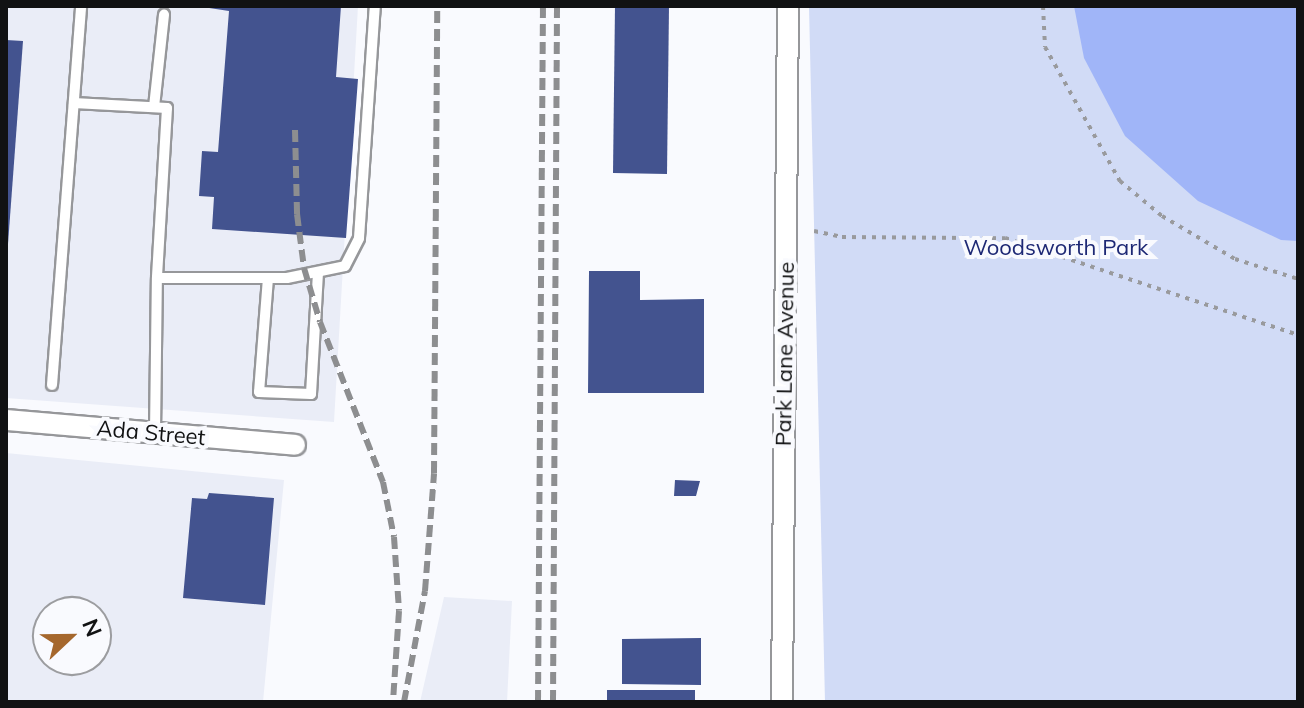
<!DOCTYPE html>
<style>
body{margin:0}
#map{position:relative;width:1304px;height:708px;overflow:hidden;background:#f9fafe;font-family:Mulish,sans-serif}
div>[style]{position:absolute}
.built>*{inset:0;background:#eaedf7}
.green>*{inset:0;background:#d1dbf6}
.water>*{inset:0;background:#a0b5f8}
.building>*{inset:0;background:#43538f}
.path>*{height:4px;margin-top:-2px;transform-origin:0;background:repeating-linear-gradient(90deg,#999a9d 0 4px,transparent 0 10px)}
.roads{filter:drop-shadow(2px 0 #96979a) drop-shadow(-2px 0 #96979a) drop-shadow(0 2px #96979a) drop-shadow(0 -2px #96979a)}
.lane>*{height:10px;margin:-5px;padding:0 5px;transform-origin:5px;border-radius:5px;background:#fff}
.street>*{height:20px;margin:-10px;padding:0 10px;transform-origin:10px;border-radius:10px;background:#fff}
.rail>*{height:6px;margin-top:-3px;transform-origin:0;background:repeating-linear-gradient(90deg,#8d8e90 0 12px,transparent 0 18px)}
span{translate:-50% -50%;white-space:nowrap;text-align:center;line-height:1.15;-webkit-text-stroke:8px #f9fafe;paint-order:stroke}
.park-label{font-size:22px;color:#1d2874}
.street-label{font-size:22px;color:#111213}
.frame{position:absolute;inset:0;border:8px solid #111213;pointer-events:none}
.north{position:absolute;left:32px;top:596px;width:80px;height:80px;box-sizing:border-box;background:#f9fafe;border:2px solid #9c9da0;border-radius:50%;rotate:68deg;font-size:22px;font-weight:700;line-height:32px;text-align:center;color:#111213}
.north::after{content:'';display:block;margin:auto;width:28px;height:36px;background:#a5672d;clip-path:polygon(50% 0,100% 100%,50% 72%,0 100%)}
</style>
<div id="map">
<div class="built">
<i style="clip-path:polygon(6px 6px,358px 6px,334px 422px,6px 398px)"></i>
<i style="clip-path:polygon(evenodd,6px 453px,284px 480px,263px 702px,6px 702px,6px 453px,48px 612px,96px 612px,96px 660px,48px 660px,48px 612px)"></i>
<i style="clip-path:polygon(444px 597px,512px 601px,507px 702px,420px 702px)"></i>
</div>
<div class="green">
<i style="clip-path:polygon(809px 6px,1298px 6px,1298px 702px,825px 702px)"></i>
</div>
<div class="water">
<i style="clip-path:polygon(1074px 6px,1298px 6px,1298px 241px,1281px 240px,1198px 201px,1125px 136px,1084px 58px)"></i>
</div>
<div class="building">
<i style="clip-path:polygon(196px 6px,341px 6px,336px 77px,358px 79px,346px 238px,212px 229px,214px 197px,199px 196px,202px 151px,218px 152px,229px 11px)"></i>
<i style="clip-path:polygon(615px 6px,669px 6px,667px 174px,613px 173px)"></i>
<i style="clip-path:polygon(6px 40px,23px 41px,8px 244px,6px 244px)"></i>
<i style="clip-path:polygon(589px 271px,640px 271px,640px 300px,704px 299px,704px 393px,588px 393px)"></i>
<i style="clip-path:polygon(675px 480px,700px 481px,696px 496px,674px 496px)"></i>
<i style="clip-path:polygon(209px 493px,274px 498px,265px 605px,183px 598px,192px 498px,207px 499px)"></i>
<i style="clip-path:polygon(701px 638px,701px 685px,622px 684px,622px 639px)"></i>
<i style="clip-path:polygon(607px 690px,695px 690px,695px 702px,607px 702px)"></i>
</div>
<div class="path">
<i style="left:1043px;top:6px;width:41px;rotate:87.2deg"></i>
<i style="left:1045px;top:47px;width:154px;rotate:60.8deg"></i>
<i style="left:1120px;top:181px;width:55px;rotate:39.8deg"></i>
<i style="left:1162px;top:216px;width:85px;rotate:30.5deg"></i>
<i style="left:1235px;top:259px;width:66px;rotate:17.6deg"></i>
<i style="left:814px;top:231px;width:29px;rotate:12deg"></i>
<i style="left:842px;top:237px;width:163px;rotate:0.4deg"></i>
<i style="left:1005px;top:238px;width:309px;rotate:18.3deg"></i>
</div>
<div class="roads">
<div class="lane">
<i style="left:74px;top:103px;width:93px;rotate:3.1deg"></i>
<i style="left:167px;top:108px;width:170px;rotate:93.4deg"></i>
<i style="left:154px;top:107px;width:93px;rotate:-83.8deg"></i>
<i style="left:268px;top:278px;width:114px;rotate:94.5deg"></i>
<i style="left:259px;top:392px;width:52px;rotate:2.2deg"></i>
<i style="left:311px;top:394px;width:122px;rotate:-86.7deg"></i>
<i style="left:52px;top:385px;width:380px;rotate:-85.6deg"></i>
<i style="left:155px;top:433px;width:155px;rotate:-89.3deg"></i>
<i style="left:157px;top:278px;width:130px"></i>
<i style="left:287px;top:278px;width:59px;rotate:-11.7deg"></i>
<i style="left:345px;top:266px;width:31px;rotate:-63deg"></i>
<i style="left:359px;top:238px;width:233px;rotate:-86.1deg"></i>
</div>
<div class="street">
<i style="left:6px;top:420px;width:290px;rotate:4.9deg"></i>
<i style="left:782px;top:702px;width:696px;rotate:-89.51deg"></i>
</div>
</div>
<div class="rail">
<i style="left:295px;top:130px;width:84px;rotate:88.6deg"></i>
<i style="left:297px;top:214px;width:54px;rotate:82.6deg"></i>
<i style="left:304px;top:268px;width:56px;rotate:73.5deg"></i>
<i style="left:320px;top:322px;width:172px;rotate:68.5deg"></i>
<i style="left:383px;top:482px;width:56px;rotate:78.7deg"></i>
<i style="left:394px;top:537px;width:74px;rotate:86.1deg"></i>
<i style="left:399px;top:611px;width:91px;rotate:93.8deg"></i>
<i style="left:404px;top:702px;width:113px;rotate:-79.3deg"></i>
<i style="left:425px;top:591px;width:118px;rotate:-85.6deg"></i>
<i style="left:434px;top:473px;width:467px;rotate:-89.6deg"></i>
<i style="left:538px;top:702px;width:696px;rotate:-89.59deg"></i>
<i style="left:553px;top:702px;width:696px;rotate:-89.67deg"></i>
</div>
<div class="park-label">
<span style="left:1056px;top:248px">Woodsworth Park</span>
</div>
<div class="street-label">
<span style="left:785px;top:354px;rotate:-89deg">Park Lane Avenue</span>
<span style="left:151px;top:433px;rotate:5deg">Ada Street</span>
</div>
<div class="frame"></div>
<div class="north">N</div>
</div>
